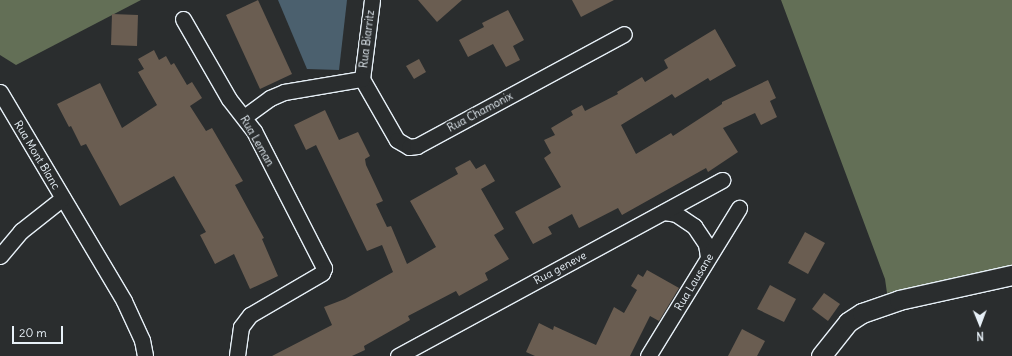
<!DOCTYPE html>
<style>
body{margin:0}
#map{position:relative;width:1012px;height:356px;overflow:hidden;background:#2a2d2e;font-family:Delius,sans-serif}
div>[style]{position:absolute}
.green>*{inset:0;background:#636f56}
.water>*{inset:0;background:#4b606e}
.building>*{inset:0;background:#6a5d51}
.roads{filter:drop-shadow(1px 0 #e8f1f8) drop-shadow(-1px 0 #e8f1f8) drop-shadow(0 1px #e8f1f8) drop-shadow(0 -1px #e8f1f8)}
.minor>*{height:15px;margin:-7.5px;padding:0 7.5px;transform-origin:7.5px;border-radius:7.5px;background:#2a2d2e}
.tertiary>*{height:19px;margin:-9.5px;padding:0 9.5px;transform-origin:9.5px;border-radius:9.5px;background:#2a2d2e}
span{translate:-50% -50%;white-space:nowrap;text-align:center;line-height:1.15;-webkit-text-stroke:3.5px #2a2d2e;paint-order:stroke}
.street-label{font-size:11px;color:#e8f1f8}
.north{position:absolute;left:960px;top:304px;width:40px;height:40px;-webkit-text-stroke:3px #2a2d2e;paint-order:stroke;rotate:179deg;font-size:11px;font-weight:700;line-height:16px;text-align:center;color:#e8f1f8}
.north::after{content:'';display:block;margin:auto;width:14px;height:18px;background:#e8f1f8;clip-path:polygon(50% 0,100% 100%,50% 72%,0 100%)}
.scale{position:absolute;left:12px;top:326px;width:51px;height:18px;box-sizing:border-box;border:2px solid #e8f1f8;border-top:0;padding-left:5px;font-size:12px;line-height:14px;white-space:nowrap;color:#e8f1f8;-webkit-text-stroke:3px #2a2d2e;paint-order:stroke}
</style>
<div id="map">
<div class="green">
<i style="clip-path:polygon(0 0,141px 0,16px 65px,0 55px)"></i>
<i style="clip-path:polygon(781px 0,1012px 0,1012px 267px,887px 293px,885px 279px)"></i>
</div>
<div class="water">
<i style="clip-path:polygon(278px 0,347px 0,339px 70px,307px 69px)"></i>
</div>
<div class="building">
<i style="clip-path:polygon(258px 0,292px 74px,260px 89px,226px 15px)"></i>
<i style="clip-path:polygon(418px 0,462px 0,437px 22px)"></i>
<i style="clip-path:polygon(572px 0,614px 0,581px 17px)"></i>
<i style="clip-path:polygon(508px 10px,524px 40px,513px 46px,520px 60px,506px 67px,493px 44px,468px 57px,459px 40px,484px 27px,482px 23px)"></i>
<i style="clip-path:polygon(112px 14px,138px 15px,137px 46px,111px 45px)"></i>
<i style="clip-path:polygon(715px 29px,736px 66px,710px 81px,708px 78px,675px 98px,672px 94px,621px 125px,636px 154px,671px 133px,673px 136px,722px 104px,722px 102px,768px 80px,776px 98px,770px 101px,777px 117px,761px 125px,755px 113px,723px 128px,738px 152px,708px 172px,706px 168px,622px 215px,618px 208px,579px 228px,572px 214px,548px 227px,552px 234px,533px 244px,515px 212px,561px 187px,544px 158px,551px 153px,544px 140px,555px 135px,551px 128px,573px 115px,571px 111px,582px 105px,585px 111px,618px 94px,617px 92px,642px 77px,645px 82px,668px 68px,664px 60px)"></i>
<i style="clip-path:polygon(154px 50px,159px 60px,166px 56px,171px 65px,174px 63px,187px 85px,192px 82px,202px 98px,190px 106px,206px 131px,212px 128px,243px 181px,235px 185px,264px 238px,262px 239px,278px 276px,250px 289px,234px 254px,215px 264px,200px 235px,206px 232px,174px 176px,120px 206px,86px 144px,81px 146px,71px 126px,69px 127px,57px 104px,100px 83px,122px 128px,157px 105px,138px 72px,144px 69px,138px 59px)"></i>
<i style="clip-path:polygon(419px 59px,426px 72px,414px 79px,406px 66px)"></i>
<i style="clip-path:polygon(325px 110px,339px 140px,358px 132px,370px 156px,365px 159px,366px 165px,383px 201px,376px 204px,387px 227px,391px 226px,407px 264px,436px 247px,410px 201px,458px 174px,455px 168px,470px 160px,476px 169px,485px 164px,495px 181px,481px 189px,504px 229px,494px 235px,509px 259px,485px 273px,488px 280px,459px 296px,456px 291px,408px 316px,410px 320px,364px 346px,365px 350px,352px 356px,272px 356px,332px 325px,324px 307px,345px 299px,393px 272px,382px 245px,367px 251px,316px 145px,306px 150px,294px 125px)"></i>
<i style="clip-path:polygon(805px 232px,825px 243px,808px 274px,788px 263px)"></i>
<i style="clip-path:polygon(647px 270px,679px 288px,659px 321px,650px 316px,630px 356px,535px 356px,526px 352px,539px 323px,553px 330px,554px 326px,596px 345px,614px 307px,624px 313px,637px 290px,631px 286px,638px 274px,643px 277px)"></i>
<i style="clip-path:polygon(770px 285px,796px 299px,784px 322px,757px 309px)"></i>
<i style="clip-path:polygon(824px 293px,840px 304px,828px 321px,812px 309px)"></i>
<i style="clip-path:polygon(742px 329px,765px 341px,757px 356px,728px 356px)"></i>
</div>
<div class="roads">
<div class="minor">
<i style="left:183px;top:19px;width:92px;rotate:60.1deg"></i>
<i style="left:229px;top:99px;width:41px;rotate:52deg"></i>
<i style="left:254px;top:131px;width:154px;rotate:62.9deg"></i>
<i style="left:324px;top:268px;width:5px;rotate:112deg"></i>
<i style="left:322px;top:273px;width:83px;rotate:149.7deg"></i>
<i style="left:250px;top:315px;width:15px;rotate:127deg"></i>
<i style="left:241px;top:327px;width:29px;rotate:98deg"></i>
<i style="left:362px;top:79px;width:70px;rotate:60.2deg"></i>
<i style="left:397px;top:140px;width:14px;rotate:30deg"></i>
<i style="left:409px;top:147px;width:8px;rotate:-7deg"></i>
<i style="left:417px;top:146px;width:235px;rotate:-28.4deg"></i>
<i style="left:362px;top:79px;width:80px;rotate:-82.8deg"></i>
<i style="left:0;top:92px;width:243px;rotate:59.3deg"></i>
<i style="left:124px;top:301px;width:43px;rotate:65.2deg"></i>
<i style="left:142px;top:340px;width:16px;rotate:79deg"></i>
<i style="left:244px;top:117px;width:32px;rotate:-36deg"></i>
<i style="left:270px;top:98px;width:15px;rotate:-23deg"></i>
<i style="left:284px;top:92px;width:79px;rotate:-9.5deg"></i>
<i style="left:664px;top:212px;width:12px;rotate:9deg"></i>
<i style="left:676px;top:214px;width:22px;rotate:34deg"></i>
<i style="left:694px;top:226px;width:22px;rotate:56deg"></i>
<i style="left:706px;top:244px;width:13px;rotate:81deg"></i>
<i style="left:0;top:256px;width:33px;rotate:-50deg"></i>
<i style="left:21px;top:231px;width:53px;rotate:-38.2deg"></i>
<i style="left:398px;top:356px;width:369px;rotate:-28.5deg"></i>
<i style="left:648px;top:356px;width:174px;rotate:-58.4deg"></i>
</div>
<div class="tertiary">
<i style="left:821px;top:356px;width:43px;rotate:-51.5deg"></i>
<i style="left:848px;top:322px;width:17px;rotate:-33deg"></i>
<i style="left:862px;top:313px;width:39px;rotate:-19deg"></i>
<i style="left:899px;top:300px;width:116px;rotate:-12.5deg"></i>
</div>
</div>
<div class="street-label">
<span style="left:367px;top:39px;rotate:-83deg">Rua Biarritz</span>
<span style="left:480px;top:112px;rotate:-28deg">Rua Chamonix</span>
<span style="left:257px;top:141px;rotate:60deg">Rua Leman</span>
<span style="left:37px;top:155px;rotate:59deg">Rua Mont Blanc</span>
<span style="left:560px;top:268px;rotate:-28deg">Rua geneve</span>
<span style="left:694px;top:282px;rotate:-59deg">Rua Lausane</span>
</div>
<div class="north">N</div>
<div class="scale">20 m</div>
</div>
